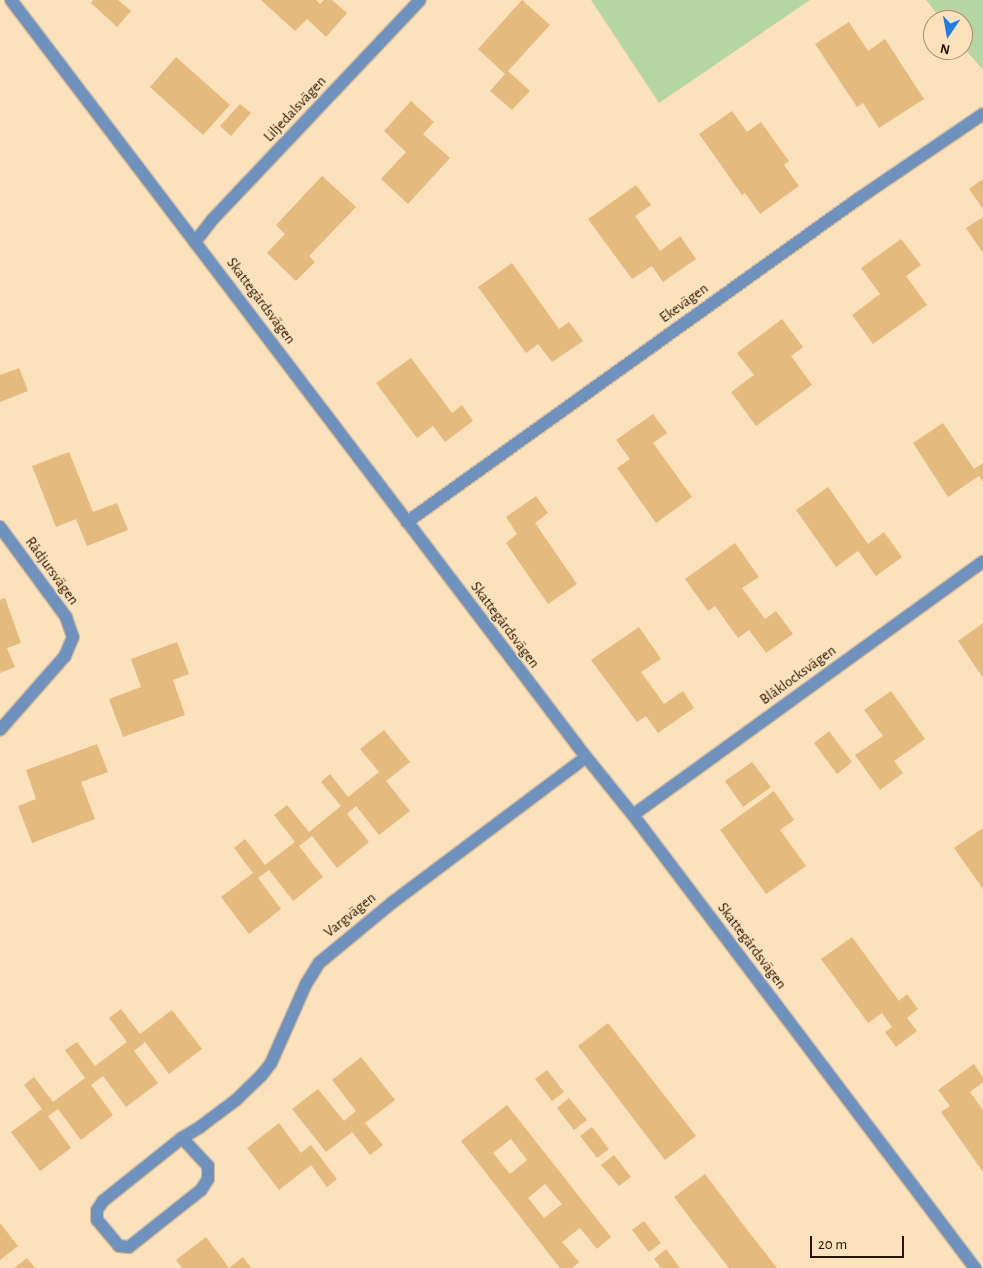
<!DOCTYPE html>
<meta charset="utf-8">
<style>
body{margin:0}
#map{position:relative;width:983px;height:1268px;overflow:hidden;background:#fce1bd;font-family:"Alegreya Sans",sans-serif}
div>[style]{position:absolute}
.green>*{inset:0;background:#b4d6a2}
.building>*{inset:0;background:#e5ba7e}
.roads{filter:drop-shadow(1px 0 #d5bc9b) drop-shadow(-1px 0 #d5bc9b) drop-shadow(0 1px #d5bc9b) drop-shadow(0 -1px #d5bc9b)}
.minor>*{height:12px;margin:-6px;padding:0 6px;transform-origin:6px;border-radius:6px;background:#6e91be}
span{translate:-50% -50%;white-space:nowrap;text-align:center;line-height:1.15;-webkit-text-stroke:4px #fce1bd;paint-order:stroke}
.street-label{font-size:15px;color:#251500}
.north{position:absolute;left:923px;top:10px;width:50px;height:50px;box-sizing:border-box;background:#fce1bd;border:1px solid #a68f71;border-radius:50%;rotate:192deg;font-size:14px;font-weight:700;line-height:20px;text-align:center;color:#251500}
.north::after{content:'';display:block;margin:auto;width:18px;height:22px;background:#1c7de6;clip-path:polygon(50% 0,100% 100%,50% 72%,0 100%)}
.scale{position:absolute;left:810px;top:1236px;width:94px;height:22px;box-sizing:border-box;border:2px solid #251500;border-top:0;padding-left:6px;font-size:15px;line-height:18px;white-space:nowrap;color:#251500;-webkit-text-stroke:4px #fce1bd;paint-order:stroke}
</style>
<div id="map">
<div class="green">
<i style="clip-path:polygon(591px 0,810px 0,659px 103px)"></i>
<i style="clip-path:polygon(926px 0,983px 0,983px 70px,963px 47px,963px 20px,942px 20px)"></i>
</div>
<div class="building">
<i style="clip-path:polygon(93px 0,118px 0,131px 11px,117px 27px,91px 3px)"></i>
<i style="clip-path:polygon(261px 0,316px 0,320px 4px,324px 0,332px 0,347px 13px,326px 37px,307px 19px,295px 31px)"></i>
<i style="clip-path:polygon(522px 0,550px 25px,508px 71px,530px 91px,512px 110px,490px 91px,505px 74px,478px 49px)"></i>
<i style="clip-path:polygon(849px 22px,868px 51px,885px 39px,924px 99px,879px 128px,863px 103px,857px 107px,815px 44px)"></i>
<i style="clip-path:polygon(176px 57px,230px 105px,203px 135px,150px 87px)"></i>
<i style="clip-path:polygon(411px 101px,434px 122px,423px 134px,450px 158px,408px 204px,381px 179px,406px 152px,384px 131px)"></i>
<i style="clip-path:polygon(240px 104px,251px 113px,231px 136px,220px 126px)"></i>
<i style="clip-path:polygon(732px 111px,747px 132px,761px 122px,789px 161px,784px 165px,799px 186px,760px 214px,745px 193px,742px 195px,699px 134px)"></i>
<i style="clip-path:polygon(322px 176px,356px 207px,309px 256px,315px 262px,296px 281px,267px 253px,285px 234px,276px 225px)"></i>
<i style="clip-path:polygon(983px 179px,983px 209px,969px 189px)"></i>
<i style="clip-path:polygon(636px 185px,651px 205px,635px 216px,660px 251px,680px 236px,696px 259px,663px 282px,652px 266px,632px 279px,588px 219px)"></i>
<i style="clip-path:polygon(983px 217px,983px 253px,966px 228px)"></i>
<i style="clip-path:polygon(901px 239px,921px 265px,906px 276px,927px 305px,873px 344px,852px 315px,880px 294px,861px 268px)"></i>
<i style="clip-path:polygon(512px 263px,559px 329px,569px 322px,583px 341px,552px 362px,538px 344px,526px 353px,478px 287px)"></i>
<i style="clip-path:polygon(782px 319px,803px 347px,791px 356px,812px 385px,756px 426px,731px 392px,754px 375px,737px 353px)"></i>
<i style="clip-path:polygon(411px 358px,452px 413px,462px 405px,473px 421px,445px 442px,433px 426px,417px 438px,376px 383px)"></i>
<i style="clip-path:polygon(19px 368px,28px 391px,0 402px,0 375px)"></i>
<i style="clip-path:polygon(653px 414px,667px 433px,653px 443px,692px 497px,656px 523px,617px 468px,630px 459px,616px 440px)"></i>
<i style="clip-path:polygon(943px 423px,974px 469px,983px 463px,983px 482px,979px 476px,948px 497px,913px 443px)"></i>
<i style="clip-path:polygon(69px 452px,93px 512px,117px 503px,128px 530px,87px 546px,76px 519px,56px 527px,32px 466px)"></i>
<i style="clip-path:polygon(828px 487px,868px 544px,884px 532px,902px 557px,876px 576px,858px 551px,836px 567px,796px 510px)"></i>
<i style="clip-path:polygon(536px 496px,548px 513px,535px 523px,577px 584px,548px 604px,506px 543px,517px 534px,506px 517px)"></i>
<i style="clip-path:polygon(735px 543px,759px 577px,742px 588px,765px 619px,776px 611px,793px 634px,766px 653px,749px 630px,738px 638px,715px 606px,708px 611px,685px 579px)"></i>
<i style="clip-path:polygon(5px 598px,21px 643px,7px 648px,15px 667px,0 673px,0 600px)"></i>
<i style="clip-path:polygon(983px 623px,983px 678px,958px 641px)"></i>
<i style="clip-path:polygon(639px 627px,661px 659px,641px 672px,664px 704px,683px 691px,694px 708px,658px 733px,646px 716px,637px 722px,591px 660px)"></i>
<i style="clip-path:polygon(177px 642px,189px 674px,173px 680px,185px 715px,123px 737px,109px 699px,141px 687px,131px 659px)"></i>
<i style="clip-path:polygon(891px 691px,925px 739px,894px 761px,903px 773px,880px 790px,855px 755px,883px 736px,864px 710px)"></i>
<i style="clip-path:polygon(384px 730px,410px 762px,386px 781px,410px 811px,379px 835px,356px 806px,347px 814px,369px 842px,337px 868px,312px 836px,299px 846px,323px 877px,293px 901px,269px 870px,258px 878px,281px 909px,249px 934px,221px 897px,253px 873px,234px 848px,245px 839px,265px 865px,295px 842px,274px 815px,287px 805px,309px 832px,341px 806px,321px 782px,330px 774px,348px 797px,379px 772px,360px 749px)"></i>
<i style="clip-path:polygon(829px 731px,852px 762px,837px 774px,814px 743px)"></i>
<i style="clip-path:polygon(97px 744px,108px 772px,81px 782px,95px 819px,32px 843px,18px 806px,36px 799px,26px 770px)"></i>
<i style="clip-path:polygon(752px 762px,771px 787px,743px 807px,725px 781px)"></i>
<i style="clip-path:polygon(774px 791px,794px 820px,780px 830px,806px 866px,766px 894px,720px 830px)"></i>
<i style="clip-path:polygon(983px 828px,983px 889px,954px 848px)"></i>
<i style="clip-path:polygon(852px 937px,899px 1001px,907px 994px,918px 1009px,907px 1018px,917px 1031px,896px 1047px,885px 1032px,892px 1027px,882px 1013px,868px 1023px,821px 959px)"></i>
<i style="clip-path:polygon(121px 1009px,140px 1034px,172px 1010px,202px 1049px,169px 1074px,145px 1042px,134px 1051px,158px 1083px,126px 1107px,103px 1076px,91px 1085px,113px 1115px,81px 1140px,58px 1109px,48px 1116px,71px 1148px,40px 1171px,11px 1132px,42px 1109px,24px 1085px,34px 1077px,53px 1102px,85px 1078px,65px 1050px,77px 1042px,95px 1066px,127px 1042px,109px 1018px)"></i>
<i style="clip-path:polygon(608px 1023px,696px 1136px,665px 1160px,578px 1046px)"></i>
<i style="clip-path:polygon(361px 1057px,395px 1100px,365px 1123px,383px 1145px,370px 1155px,352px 1132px,326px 1152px,292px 1109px,318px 1089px,344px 1121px,356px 1111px,332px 1080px)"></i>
<i style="clip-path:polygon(974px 1064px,983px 1078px,983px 1082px,970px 1092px,983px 1110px,983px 1172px,941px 1112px,950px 1106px,938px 1090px)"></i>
<i style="clip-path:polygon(547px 1070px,564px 1092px,552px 1101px,535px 1079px)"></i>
<i style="clip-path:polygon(569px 1098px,587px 1120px,574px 1130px,557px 1108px)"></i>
<i style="clip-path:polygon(evenodd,507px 1105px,611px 1237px,597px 1249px,580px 1228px,562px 1242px,579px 1262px,572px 1268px,560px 1268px,461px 1141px,507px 1105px,511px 1139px,527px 1160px,510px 1174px,493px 1153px,511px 1139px,507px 1105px,545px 1184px,562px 1204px,544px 1218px,528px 1198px,545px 1184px)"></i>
<i style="clip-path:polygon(279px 1123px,301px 1153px,311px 1145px,337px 1179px,327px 1187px,311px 1165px,279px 1190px,247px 1148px)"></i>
<i style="clip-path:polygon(592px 1127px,609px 1149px,597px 1158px,580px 1136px)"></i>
<i style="clip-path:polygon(614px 1155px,631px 1177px,619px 1186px,601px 1165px)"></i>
<i style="clip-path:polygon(705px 1174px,748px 1231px,777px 1268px,729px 1268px,696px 1226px,674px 1197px)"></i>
<i style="clip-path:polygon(644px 1221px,661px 1243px,649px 1252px,632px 1230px)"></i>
<i style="clip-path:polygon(0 1223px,18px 1246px,0 1260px)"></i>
<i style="clip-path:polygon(206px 1237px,229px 1268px,243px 1257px,251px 1268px,182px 1268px,176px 1260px)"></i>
<i style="clip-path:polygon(666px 1249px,680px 1268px,661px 1268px,654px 1259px)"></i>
<i style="clip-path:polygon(27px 1258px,35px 1268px,14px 1268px)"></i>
</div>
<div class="roads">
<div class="minor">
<i style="left:11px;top:0;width:951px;rotate:52.78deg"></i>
<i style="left:586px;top:757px;width:75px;rotate:51deg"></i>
<i style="left:633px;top:815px;width:568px;rotate:52.95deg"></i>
<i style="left:195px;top:242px;width:29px;rotate:-52deg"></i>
<i style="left:213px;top:219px;width:301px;rotate:-46.6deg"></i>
<i style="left:407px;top:522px;width:555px;rotate:-35.61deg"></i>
<i style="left:858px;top:199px;width:151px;rotate:-34.2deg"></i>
<i style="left:0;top:527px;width:112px;rotate:53.7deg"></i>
<i style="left:66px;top:617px;width:21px;rotate:71deg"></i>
<i style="left:73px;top:637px;width:21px;rotate:113deg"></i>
<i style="left:65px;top:656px;width:98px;rotate:131.3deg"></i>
<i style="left:633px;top:815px;width:432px;rotate:-35.9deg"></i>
<i style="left:182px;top:1138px;width:38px;rotate:47deg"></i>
<i style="left:208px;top:1166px;width:13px;rotate:90deg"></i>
<i style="left:208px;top:1179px;width:13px;rotate:122deg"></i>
<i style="left:201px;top:1190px;width:92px;rotate:141.6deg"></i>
<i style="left:129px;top:1247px;width:10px;rotate:-174deg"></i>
<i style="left:119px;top:1246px;width:34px;rotate:-130deg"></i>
<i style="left:97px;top:1220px;width:10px;rotate:-90deg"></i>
<i style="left:97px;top:1210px;width:11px;rotate:-56deg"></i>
<i style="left:103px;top:1201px;width:101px;rotate:-38.6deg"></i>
<i style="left:182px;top:1138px;width:21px;rotate:-31deg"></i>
<i style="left:200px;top:1127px;width:45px;rotate:-36.9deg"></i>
<i style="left:236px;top:1100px;width:35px;rotate:-44deg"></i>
<i style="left:261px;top:1076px;width:16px;rotate:-52deg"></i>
<i style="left:271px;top:1063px;width:86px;rotate:-66.1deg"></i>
<i style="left:306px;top:984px;width:25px;rotate:-58deg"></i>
<i style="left:319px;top:963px;width:96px;rotate:-39.5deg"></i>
<i style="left:393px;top:902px;width:241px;rotate:-36.9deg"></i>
</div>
</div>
<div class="street-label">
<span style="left:295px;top:109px;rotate:-47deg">Liljedalsvägen</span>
<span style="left:261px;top:301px;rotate:53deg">Skattegårdsvägen</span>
<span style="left:684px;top:303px;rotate:-36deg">Ekevägen</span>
<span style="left:52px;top:571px;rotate:54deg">Rådjursvägen</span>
<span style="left:505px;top:625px;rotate:53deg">Skattegårdsvägen</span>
<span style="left:798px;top:675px;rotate:-36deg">Blåklocksvägen</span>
<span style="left:350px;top:915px;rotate:-39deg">Vargvägen</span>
<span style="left:752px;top:946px;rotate:53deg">Skattegårdsvägen</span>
</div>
<div class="north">N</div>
<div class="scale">20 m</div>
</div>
